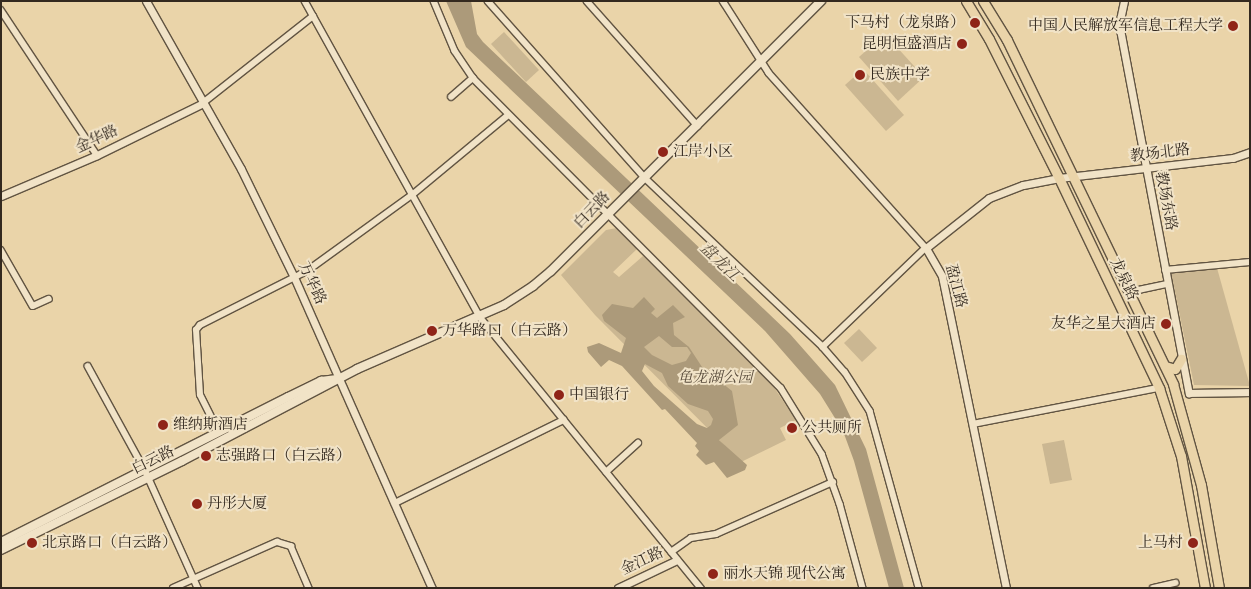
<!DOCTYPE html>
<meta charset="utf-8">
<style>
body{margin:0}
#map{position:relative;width:1251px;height:589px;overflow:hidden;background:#ead4a9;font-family:"Libre Bodoni","Noto Serif SC",serif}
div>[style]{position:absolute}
.green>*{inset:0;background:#cbb792}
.water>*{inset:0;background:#ac9a7a}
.roads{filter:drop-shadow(1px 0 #615442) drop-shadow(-1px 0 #615442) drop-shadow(0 1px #615442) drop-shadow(0 -1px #615442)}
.minor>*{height:5.5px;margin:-2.75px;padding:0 2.75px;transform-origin:2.75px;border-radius:2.75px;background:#f1e3c7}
.tertiary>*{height:7px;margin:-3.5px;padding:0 3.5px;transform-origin:3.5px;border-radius:3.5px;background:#f1e3c7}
.secondary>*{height:8px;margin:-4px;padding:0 4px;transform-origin:4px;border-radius:4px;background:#f1e3c7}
.primary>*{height:9px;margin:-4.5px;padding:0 4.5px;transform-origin:4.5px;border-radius:4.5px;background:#ead4a9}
.dots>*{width:14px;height:14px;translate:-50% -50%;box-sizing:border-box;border:2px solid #f1e3c7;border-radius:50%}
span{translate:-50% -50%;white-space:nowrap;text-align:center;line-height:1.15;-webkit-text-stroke:4px #f1e3c7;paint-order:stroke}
.poi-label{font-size:15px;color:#33291f}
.right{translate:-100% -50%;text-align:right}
.left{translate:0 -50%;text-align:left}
.street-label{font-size:15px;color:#33291f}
.park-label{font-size:15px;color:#594c3c;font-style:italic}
.water-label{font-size:16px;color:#574b3a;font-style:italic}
.frame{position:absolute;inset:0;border:2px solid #33291f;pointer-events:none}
</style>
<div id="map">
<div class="green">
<i style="clip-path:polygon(504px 32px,539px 70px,526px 82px,491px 44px)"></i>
<i style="clip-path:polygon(885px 34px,924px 77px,898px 101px,859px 57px)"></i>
<i style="clip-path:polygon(863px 69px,904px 115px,886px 131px,845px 85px)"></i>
<i style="clip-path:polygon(617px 228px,637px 249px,613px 272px,619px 277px,643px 256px,742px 351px,769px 380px,796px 420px,780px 428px,786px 440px,741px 462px,595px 315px,561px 275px,606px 230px)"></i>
<i style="clip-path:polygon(1217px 268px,1250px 386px,1194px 385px,1171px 272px)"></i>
<i style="clip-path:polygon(859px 329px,877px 348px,862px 362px,844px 343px)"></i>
<i style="clip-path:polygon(1064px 440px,1072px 480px,1050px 484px,1042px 444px)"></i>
</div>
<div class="water">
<i style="clip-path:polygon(446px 1px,471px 1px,477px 34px,483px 42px,790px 334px,835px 385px,866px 449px,904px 588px,889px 588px,854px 461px,843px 431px,820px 394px,765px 331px,466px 47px)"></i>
<i style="clip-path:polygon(evenodd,644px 297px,655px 309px,651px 313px,657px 318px,673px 305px,685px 317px,673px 323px,674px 335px,689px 347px,702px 367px,732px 391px,738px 425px,719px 440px,747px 465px,745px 470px,727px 478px,714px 462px,706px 465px,696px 455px,699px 451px,695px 446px,697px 443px,665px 409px,662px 410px,622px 366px,609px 360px,601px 367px,588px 352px,587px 347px,599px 343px,621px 353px,626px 338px,604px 321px,602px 315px,612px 304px,633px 308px,644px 297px,659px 336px,672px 347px,687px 347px,691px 353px,686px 361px,672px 365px,652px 355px,644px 347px,659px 336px,644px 297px,645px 364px,662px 373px,668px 386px,688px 404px,708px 411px,713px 419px,711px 425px,707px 428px,697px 424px,654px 386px,642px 371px,645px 364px)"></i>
</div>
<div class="roads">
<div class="minor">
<i style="left:305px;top:1px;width:361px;rotate:61deg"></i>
<i style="left:480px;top:317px;width:350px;rotate:50.8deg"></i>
<i style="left:434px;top:1px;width:54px;rotate:67.2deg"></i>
<i style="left:455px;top:51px;width:32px;rotate:56deg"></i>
<i style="left:473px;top:78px;width:437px;rotate:45.2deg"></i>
<i style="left:781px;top:388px;width:78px;rotate:58.2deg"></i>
<i style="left:822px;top:454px;width:53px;rotate:70.2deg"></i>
<i style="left:840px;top:504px;width:87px;rotate:74.7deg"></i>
<i style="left:488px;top:1px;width:235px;rotate:48.4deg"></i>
<i style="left:644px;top:177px;width:247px;rotate:43.5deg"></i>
<i style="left:823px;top:347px;width:33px;rotate:49deg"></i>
<i style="left:845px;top:372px;width:46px;rotate:57.3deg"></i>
<i style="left:870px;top:411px;width:184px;rotate:74.5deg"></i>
<i style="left:587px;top:1px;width:167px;rotate:48.4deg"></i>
<i style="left:723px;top:1px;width:85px;rotate:57.4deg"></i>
<i style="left:769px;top:73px;width:235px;rotate:48.1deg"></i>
<i style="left:926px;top:248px;width:143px;rotate:136.1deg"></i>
<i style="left:1px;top:10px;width:174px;rotate:56.5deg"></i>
<i style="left:451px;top:97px;width:29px;rotate:-41deg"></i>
<i style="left:203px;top:103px;width:140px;rotate:-38.3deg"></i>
<i style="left:1px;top:250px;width:64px;rotate:60.3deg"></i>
<i style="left:33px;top:306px;width:17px;rotate:-24deg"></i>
<i style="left:1165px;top:270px;width:85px;rotate:-5.4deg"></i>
<i style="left:1129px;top:292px;width:40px;rotate:-12deg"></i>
<i style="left:88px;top:366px;width:119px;rotate:61.3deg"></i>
<i style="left:145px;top:470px;width:129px;rotate:65.8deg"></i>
<i style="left:973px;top:424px;width:189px;rotate:-11deg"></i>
<i style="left:219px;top:433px;width:42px;rotate:-116.6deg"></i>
<i style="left:200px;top:395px;width:65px;rotate:-93.5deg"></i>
<i style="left:196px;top:330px;width:6px;rotate:-51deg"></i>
<i style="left:200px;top:325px;width:120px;rotate:-26.8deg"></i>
<i style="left:307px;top:271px;width:130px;rotate:-35.9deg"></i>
<i style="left:412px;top:195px;width:124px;rotate:-39.7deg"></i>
<i style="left:606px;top:472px;width:43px;rotate:-42.2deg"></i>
<i style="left:395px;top:503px;width:188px;rotate:-26.2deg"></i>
<i style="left:671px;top:552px;width:24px;rotate:-35deg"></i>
<i style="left:691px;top:538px;width:25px;rotate:-9deg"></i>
<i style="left:716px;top:534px;width:128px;rotate:-24deg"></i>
<i style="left:173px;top:588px;width:114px;rotate:-23.9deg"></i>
<i style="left:277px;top:542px;width:15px;rotate:16deg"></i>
<i style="left:291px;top:546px;width:46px;rotate:66.8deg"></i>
<i style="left:1153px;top:588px;width:23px;rotate:-13deg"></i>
</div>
<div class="tertiary">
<i style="left:146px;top:1px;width:193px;rotate:60.5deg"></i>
<i style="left:241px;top:169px;width:120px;rotate:63.9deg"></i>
<i style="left:294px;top:277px;width:340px;rotate:66.1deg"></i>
<i style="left:1124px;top:1px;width:24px;rotate:102deg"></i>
<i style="left:1119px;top:24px;width:376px;rotate:79.3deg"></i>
<i style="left:1px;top:196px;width:104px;rotate:-23.1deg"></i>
<i style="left:97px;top:155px;width:118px;rotate:-26.1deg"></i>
<i style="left:1189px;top:393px;width:61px;rotate:-0.9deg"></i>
<i style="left:618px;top:588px;width:65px;rotate:-25.4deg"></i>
<i style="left:1006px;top:588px;width:318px;rotate:-101.6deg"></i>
<i style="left:942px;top:276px;width:32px;rotate:-120deg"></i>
<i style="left:926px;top:248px;width:80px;rotate:-38.4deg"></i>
<i style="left:989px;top:198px;width:36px;rotate:-21deg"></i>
<i style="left:1023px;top:185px;width:37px;rotate:-11deg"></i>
<i style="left:1059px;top:178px;width:175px;rotate:-6.6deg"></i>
<i style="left:1233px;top:158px;width:18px;rotate:-19deg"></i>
</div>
<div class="secondary">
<i style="left:1px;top:542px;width:322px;rotate:-26.8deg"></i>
<i style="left:288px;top:397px;width:37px;rotate:-26deg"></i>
<i style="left:321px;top:381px;width:16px;rotate:-7deg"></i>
<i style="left:1px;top:550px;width:202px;rotate:-26.2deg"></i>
<i style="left:182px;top:461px;width:198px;rotate:-27.7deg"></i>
<i style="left:357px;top:369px;width:160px;rotate:-23.5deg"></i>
<i style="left:504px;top:305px;width:35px;rotate:-33deg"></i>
<i style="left:533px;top:286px;width:23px;rotate:-40deg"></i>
<i style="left:551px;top:271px;width:382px;rotate:-45deg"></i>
</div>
<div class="primary">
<i style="left:966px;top:1px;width:44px;rotate:58.8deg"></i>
<i style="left:989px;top:39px;width:156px;rotate:63.3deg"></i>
<i style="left:1059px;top:178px;width:233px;rotate:64.5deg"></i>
<i style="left:1159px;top:388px;width:71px;rotate:72.1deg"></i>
<i style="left:1181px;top:456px;width:134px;rotate:79.7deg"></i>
<i style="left:983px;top:1px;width:46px;rotate:58.4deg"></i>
<i style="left:1007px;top:40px;width:382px;rotate:64.2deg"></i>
<i style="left:1173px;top:384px;width:105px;rotate:74.5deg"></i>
<i style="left:1201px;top:485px;width:105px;rotate:80.1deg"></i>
<i style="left:1165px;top:366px;width:10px;rotate:17deg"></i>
<i style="left:1175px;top:369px;width:12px;rotate:-59deg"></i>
</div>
</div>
<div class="dots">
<i style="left:975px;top:23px;background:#8f2418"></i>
<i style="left:1233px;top:26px;background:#8f2418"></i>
<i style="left:962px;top:44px;background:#8f2418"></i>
<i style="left:860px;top:75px;background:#8f2418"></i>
<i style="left:663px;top:152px;background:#8f2418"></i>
<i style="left:1166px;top:324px;background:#8f2418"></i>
<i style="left:432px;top:331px;background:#8f2418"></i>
<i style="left:559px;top:395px;background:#8f2418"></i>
<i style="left:163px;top:425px;background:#8f2418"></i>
<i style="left:792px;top:428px;background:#8f2418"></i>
<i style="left:206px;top:456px;background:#8f2418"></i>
<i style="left:197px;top:504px;background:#8f2418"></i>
<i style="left:32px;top:543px;background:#8f2418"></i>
<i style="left:1193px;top:543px;background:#8f2418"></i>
<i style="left:713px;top:574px;background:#8f2418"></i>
</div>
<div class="poi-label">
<span class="right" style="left:965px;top:23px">下马村（龙泉路）</span>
<span class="right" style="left:1223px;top:26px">中国人民解放军信息工程大学</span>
<span class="right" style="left:952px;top:44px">昆明恒盛酒店</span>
<span class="left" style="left:870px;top:75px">民族中学</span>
<span class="left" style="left:673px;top:152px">江岸小区</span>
<span class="right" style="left:1156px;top:324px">友华之星大酒店</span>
<span class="left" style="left:442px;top:331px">万华路口（白云路）</span>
<span class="left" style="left:569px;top:395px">中国银行</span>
<span class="left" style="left:173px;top:425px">维纳斯酒店</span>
<span class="left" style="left:802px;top:428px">公共厕所</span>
<span class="left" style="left:216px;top:456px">志强路口（白云路）</span>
<span class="left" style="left:207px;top:504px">丹彤大厦</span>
<span class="left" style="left:42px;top:543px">北京路口（白云路）</span>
<span class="right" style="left:1183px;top:543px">上马村</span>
<span class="left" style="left:723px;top:574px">丽水天锦 现代公寓</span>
</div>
<div class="street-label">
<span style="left:97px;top:139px;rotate:-25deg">金华路</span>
<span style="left:1160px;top:153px;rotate:-7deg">教场北路</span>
<span style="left:1166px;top:201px;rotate:79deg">教场东路</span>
<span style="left:592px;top:210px;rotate:-46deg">白云路</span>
<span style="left:1124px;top:279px;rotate:64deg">龙泉路</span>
<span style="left:312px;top:283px;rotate:65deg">万华路</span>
<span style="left:956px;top:286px;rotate:75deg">盈江路</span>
<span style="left:153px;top:460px;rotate:-26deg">白云路</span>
<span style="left:642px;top:561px;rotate:-25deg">金江路</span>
</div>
<div class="park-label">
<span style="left:715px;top:378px">龟龙湖公园</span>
</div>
<div class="water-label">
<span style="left:720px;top:262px;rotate:44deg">盘龙江</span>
</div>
<div class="frame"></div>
</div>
